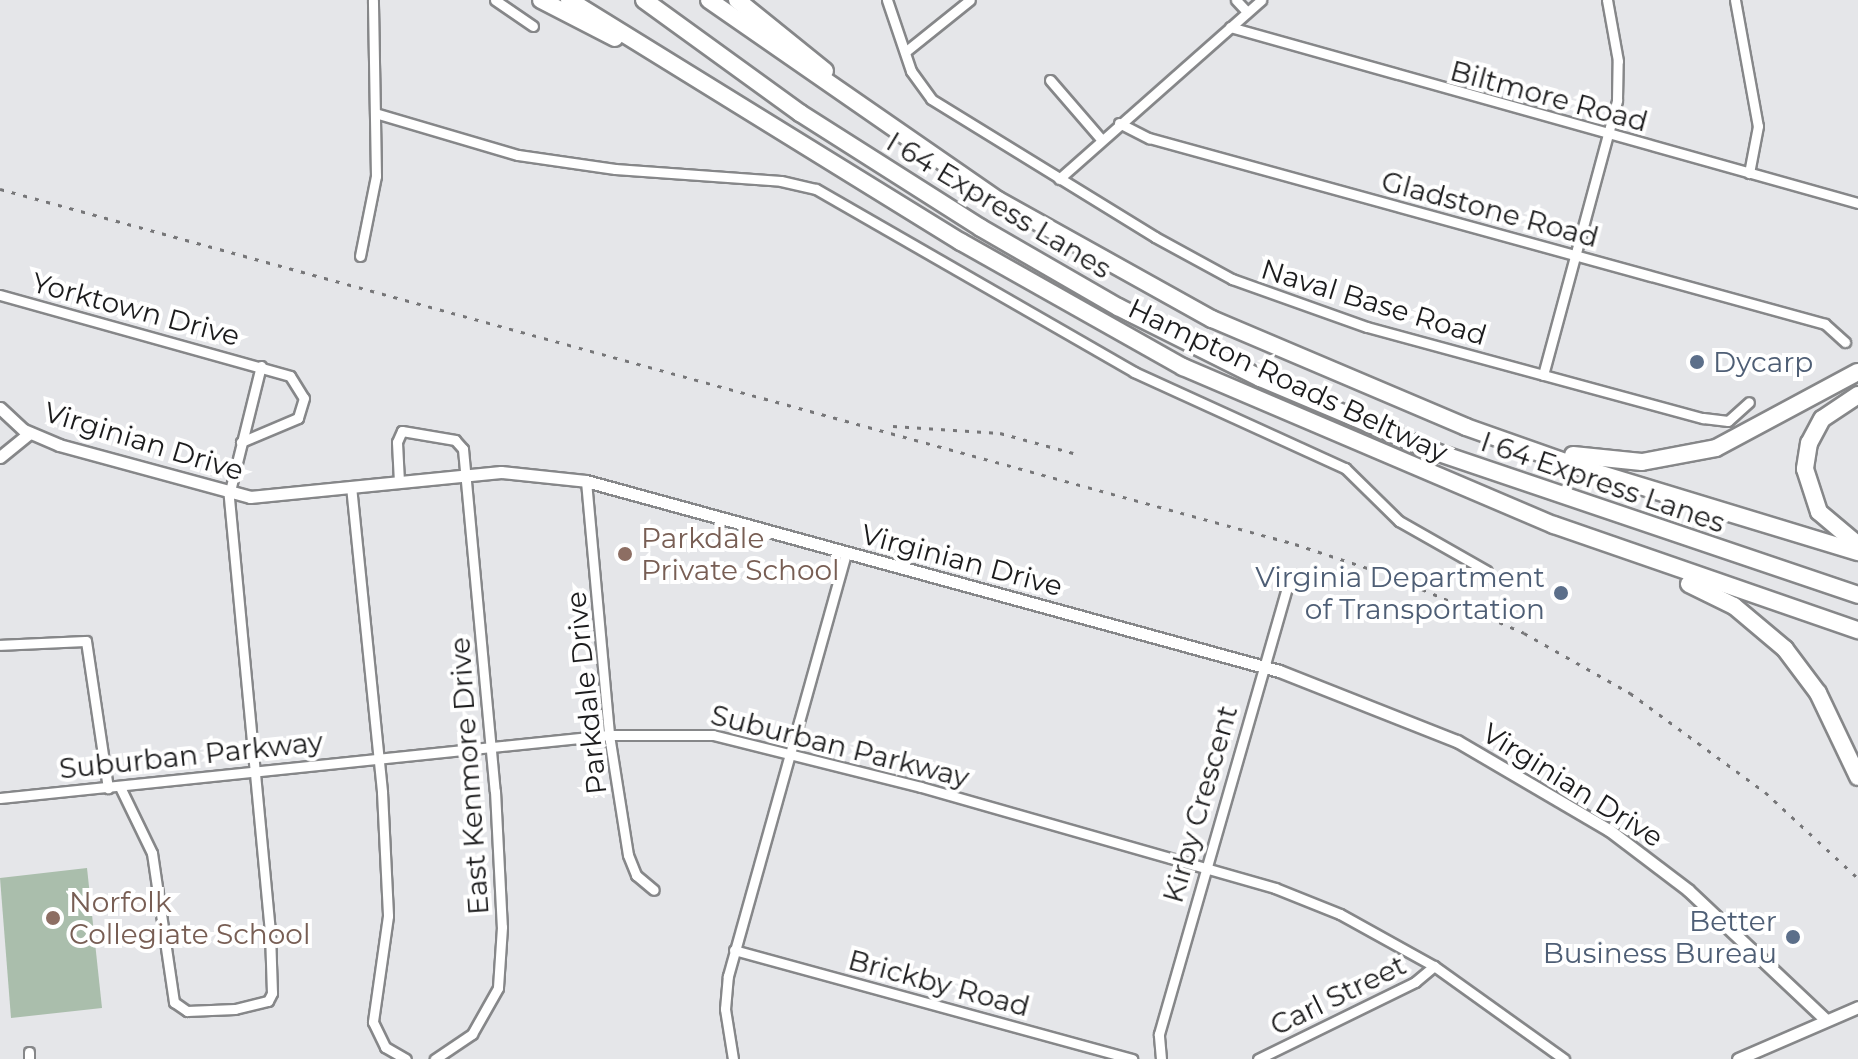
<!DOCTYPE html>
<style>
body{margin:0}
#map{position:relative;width:1858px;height:1059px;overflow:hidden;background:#e5e6e9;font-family:Montserrat,sans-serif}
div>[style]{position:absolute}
.green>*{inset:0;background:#aabeac}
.roads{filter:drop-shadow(2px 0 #868789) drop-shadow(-2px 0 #868789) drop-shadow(0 2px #868789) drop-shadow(0 -2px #868789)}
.minor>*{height:9px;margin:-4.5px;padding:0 4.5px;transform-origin:4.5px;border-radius:4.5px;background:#fff}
.tertiary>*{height:11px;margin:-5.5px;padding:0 5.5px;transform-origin:5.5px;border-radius:5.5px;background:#fff}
.motorway>*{height:16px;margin:-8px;padding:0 8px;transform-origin:8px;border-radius:8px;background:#fff}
.rail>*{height:3px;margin-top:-1.5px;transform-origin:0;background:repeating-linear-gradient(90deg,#767678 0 4px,transparent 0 12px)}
.dots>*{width:22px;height:22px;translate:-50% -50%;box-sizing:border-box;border:4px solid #fff;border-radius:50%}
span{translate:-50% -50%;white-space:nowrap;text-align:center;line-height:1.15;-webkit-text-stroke:8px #fff;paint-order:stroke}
.street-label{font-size:28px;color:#1c1c1d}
.service-label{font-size:28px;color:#4e5e75}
.left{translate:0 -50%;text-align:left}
.right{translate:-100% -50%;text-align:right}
.education-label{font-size:28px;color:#785e54}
</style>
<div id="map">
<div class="green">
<i style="clip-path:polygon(87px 868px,102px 1008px,11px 1018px,0 878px)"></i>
</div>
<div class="roads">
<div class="minor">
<i style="left:495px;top:0;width:46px;rotate:34.4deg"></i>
<i style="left:887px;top:0;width:75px;rotate:71.3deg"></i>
<i style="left:911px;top:71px;width:34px;rotate:54deg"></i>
<i style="left:931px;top:99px;width:263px;rotate:31.6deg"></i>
<i style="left:1155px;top:237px;width:88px;rotate:28.6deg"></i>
<i style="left:1232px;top:279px;width:143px;rotate:19.6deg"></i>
<i style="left:1367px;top:327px;width:348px;rotate:15.2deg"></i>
<i style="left:1703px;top:418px;width:25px;rotate:7deg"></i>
<i style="left:1728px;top:421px;width:28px;rotate:-42deg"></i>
<i style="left:1236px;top:0;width:16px;rotate:47deg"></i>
<i style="left:1735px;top:0;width:128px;rotate:79.7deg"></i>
<i style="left:1758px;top:126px;width:48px;rotate:100.8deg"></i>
<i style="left:1230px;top:27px;width:652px;rotate:15.66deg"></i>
<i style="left:905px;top:52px;width:83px;rotate:-38.7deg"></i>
<i style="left:1050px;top:80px;width:78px;rotate:49.2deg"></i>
<i style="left:375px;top:113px;width:149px;rotate:16.4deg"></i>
<i style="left:518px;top:155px;width:98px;rotate:8.2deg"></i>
<i style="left:615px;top:169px;width:166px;rotate:4.1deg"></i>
<i style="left:781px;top:181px;width:36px;rotate:13deg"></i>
<i style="left:816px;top:189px;width:367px;rotate:29.9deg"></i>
<i style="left:1134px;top:372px;width:232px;rotate:24.5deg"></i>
<i style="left:1345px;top:468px;width:76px;rotate:44.5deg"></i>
<i style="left:1399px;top:521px;width:101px;rotate:29.6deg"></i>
<i style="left:1119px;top:123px;width:34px;rotate:27deg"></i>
<i style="left:1149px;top:138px;width:701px;rotate:15.38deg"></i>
<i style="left:1825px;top:324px;width:27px;rotate:42deg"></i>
<i style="left:1059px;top:179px;width:270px;rotate:-41.5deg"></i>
<i style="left:360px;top:256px;width:82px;rotate:-78.7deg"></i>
<i style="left:376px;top:176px;width:176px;rotate:-91deg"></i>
<i style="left:0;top:295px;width:301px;rotate:15.6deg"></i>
<i style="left:290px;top:376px;width:26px;rotate:58deg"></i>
<i style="left:304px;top:398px;width:21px;rotate:107deg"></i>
<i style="left:298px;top:418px;width:62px;rotate:157.2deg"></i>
<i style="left:1543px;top:375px;width:285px;rotate:-74.9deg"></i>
<i style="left:1617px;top:100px;width:39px;rotate:-89deg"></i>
<i style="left:1618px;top:61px;width:62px;rotate:-100.2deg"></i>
<i style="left:586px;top:481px;width:255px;rotate:84.8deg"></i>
<i style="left:609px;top:735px;width:121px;rotate:81deg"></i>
<i style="left:628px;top:855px;width:22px;rotate:68deg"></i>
<i style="left:636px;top:875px;width:23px;rotate:40deg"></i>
<i style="left:399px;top:482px;width:40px;rotate:-92.9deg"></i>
<i style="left:397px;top:442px;width:12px;rotate:-66deg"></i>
<i style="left:402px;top:431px;width:54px;rotate:9.6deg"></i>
<i style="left:455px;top:440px;width:12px;rotate:48deg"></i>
<i style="left:463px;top:449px;width:343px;rotate:84.7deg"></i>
<i style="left:495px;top:791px;width:136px;rotate:87.1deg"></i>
<i style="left:502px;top:927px;width:61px;rotate:93.8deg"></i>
<i style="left:498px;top:988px;width:53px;rotate:119.5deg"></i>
<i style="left:472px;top:1034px;width:45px;rotate:146deg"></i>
<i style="left:351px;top:486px;width:308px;rotate:84.2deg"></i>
<i style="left:382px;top:792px;width:124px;rotate:87.2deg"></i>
<i style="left:388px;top:916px;width:107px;rotate:98.1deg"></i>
<i style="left:373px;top:1022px;width:28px;rotate:64deg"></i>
<i style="left:385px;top:1047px;width:24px;rotate:30deg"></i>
<i style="left:0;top:645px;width:86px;rotate:-2.7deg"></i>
<i style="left:86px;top:641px;width:149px;rotate:81.5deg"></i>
<i style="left:120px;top:787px;width:73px;rotate:64.1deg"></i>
<i style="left:152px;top:853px;width:151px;rotate:81.6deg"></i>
<i style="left:174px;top:1002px;width:16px;rotate:35deg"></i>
<i style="left:187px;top:1011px;width:48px;rotate:-2.4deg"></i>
<i style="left:235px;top:1009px;width:34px;rotate:-14deg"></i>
<i style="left:268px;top:1001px;width:9px;rotate:-63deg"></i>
<i style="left:272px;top:993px;width:61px;rotate:-91.9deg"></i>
<i style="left:270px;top:932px;width:439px;rotate:-95.4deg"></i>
<i style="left:229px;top:495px;width:133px;rotate:-76.1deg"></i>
<i style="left:0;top:798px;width:612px;rotate:-5.91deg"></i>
<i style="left:609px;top:735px;width:104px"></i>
<i style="left:713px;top:735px;width:214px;rotate:14deg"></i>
<i style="left:921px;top:787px;width:368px;rotate:15.9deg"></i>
<i style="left:1275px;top:888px;width:70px;rotate:21.8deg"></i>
<i style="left:1340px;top:914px;width:107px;rotate:29deg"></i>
<i style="left:1434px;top:966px;width:160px;rotate:35.6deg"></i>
<i style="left:734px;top:950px;width:413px;rotate:15.3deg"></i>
<i style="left:29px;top:1052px;width:7px;rotate:90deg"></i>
<i style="left:733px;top:1059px;width:51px;rotate:-99.1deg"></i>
<i style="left:725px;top:1009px;width:33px;rotate:-85deg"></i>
<i style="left:728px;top:976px;width:439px;rotate:-74.4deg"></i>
<i style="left:1161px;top:1059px;width:25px;rotate:-95deg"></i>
<i style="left:1159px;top:1034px;width:469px;rotate:-74deg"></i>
<i style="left:1258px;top:1059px;width:175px;rotate:-26.1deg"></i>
<i style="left:1415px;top:982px;width:25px;rotate:-40deg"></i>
</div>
<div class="tertiary">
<i style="left:0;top:408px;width:33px;rotate:43deg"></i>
<i style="left:24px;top:430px;width:38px;rotate:23deg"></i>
<i style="left:59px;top:445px;width:198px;rotate:15.2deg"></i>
<i style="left:250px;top:497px;width:252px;rotate:-5.7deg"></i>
<i style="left:501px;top:472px;width:85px;rotate:6deg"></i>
<i style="left:586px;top:481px;width:719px;rotate:15.33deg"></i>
<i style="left:1279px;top:671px;width:191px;rotate:21.5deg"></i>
<i style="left:1457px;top:741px;width:176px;rotate:30.4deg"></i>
<i style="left:1609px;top:830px;width:99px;rotate:37.2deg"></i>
<i style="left:1688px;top:890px;width:190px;rotate:43.3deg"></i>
<i style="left:0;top:457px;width:38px;rotate:-39deg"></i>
<i style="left:1738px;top:1059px;width:131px;rotate:-23.4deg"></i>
</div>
<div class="motorway">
<i style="left:541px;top:0;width:83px;rotate:27.2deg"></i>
<i style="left:569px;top:0;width:461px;rotate:31.7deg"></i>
<i style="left:961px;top:242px;width:255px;rotate:29.4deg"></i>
<i style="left:1183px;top:367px;width:403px;rotate:23.1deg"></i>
<i style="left:1554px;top:525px;width:322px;rotate:19.1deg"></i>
<i style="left:644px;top:0;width:193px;rotate:35.9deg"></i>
<i style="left:800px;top:113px;width:214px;rotate:32.4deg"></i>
<i style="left:981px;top:228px;width:158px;rotate:30deg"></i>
<i style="left:1118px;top:307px;width:159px;rotate:26.6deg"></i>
<i style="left:1260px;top:378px;width:191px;rotate:22.8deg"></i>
<i style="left:1436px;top:452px;width:446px;rotate:18.7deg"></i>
<i style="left:709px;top:0;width:351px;rotate:34.7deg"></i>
<i style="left:998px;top:200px;width:245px;rotate:29.1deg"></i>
<i style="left:1212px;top:319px;width:276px;rotate:23deg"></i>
<i style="left:1466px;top:427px;width:133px;rotate:19.4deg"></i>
<i style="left:1591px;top:471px;width:279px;rotate:16.9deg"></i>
<i style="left:737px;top:0;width:113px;rotate:38.9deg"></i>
<i style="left:1858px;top:395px;width:43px;rotate:146.3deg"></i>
<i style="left:1822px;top:419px;width:27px;rotate:118deg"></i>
<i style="left:1809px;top:443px;width:26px;rotate:99deg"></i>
<i style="left:1805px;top:469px;width:45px;rotate:72deg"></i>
<i style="left:1819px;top:512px;width:51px;rotate:40.2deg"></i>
<i style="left:1573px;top:455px;width:69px;rotate:5.8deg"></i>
<i style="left:1642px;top:462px;width:75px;rotate:-10.7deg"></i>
<i style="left:1716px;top:448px;width:161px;rotate:-28.2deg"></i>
<i style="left:1689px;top:584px;width:50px;rotate:26.1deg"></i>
<i style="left:1734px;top:606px;width:67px;rotate:40.1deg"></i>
<i style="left:1785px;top:649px;width:55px;rotate:53.1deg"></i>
<i style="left:1818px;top:693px;width:93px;rotate:64.5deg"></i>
</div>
</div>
<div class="rail">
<i style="left:0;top:189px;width:1343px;rotate:15.33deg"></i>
<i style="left:1295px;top:544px;width:99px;rotate:18.3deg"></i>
<i style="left:1389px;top:575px;width:147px;rotate:23.2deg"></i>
<i style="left:1524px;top:633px;width:122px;rotate:29.5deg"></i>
<i style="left:1630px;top:693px;width:167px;rotate:36.3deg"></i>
<i style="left:1765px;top:792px;width:127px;rotate:42.8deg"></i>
<i style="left:893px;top:426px;width:107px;rotate:3.7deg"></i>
<i style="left:1000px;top:433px;width:76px;rotate:15.3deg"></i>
</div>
<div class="dots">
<i style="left:1697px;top:362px;background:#5c6f8a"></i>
<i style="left:625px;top:554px;background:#8d6e63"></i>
<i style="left:1561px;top:593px;background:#5c6f8a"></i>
<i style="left:53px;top:918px;background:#8d6e63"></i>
<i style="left:1793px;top:937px;background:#5c6f8a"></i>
</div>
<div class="street-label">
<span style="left:1549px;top:96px;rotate:15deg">Biltmore Road</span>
<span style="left:999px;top:205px;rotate:31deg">I 64 Express Lanes</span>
<span style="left:1490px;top:209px;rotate:15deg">Gladstone Road</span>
<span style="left:1374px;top:302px;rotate:17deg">Naval Base Road</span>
<span style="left:136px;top:309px;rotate:15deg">Yorktown Drive</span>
<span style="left:1288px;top:380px;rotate:25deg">Hampton Roads Beltway</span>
<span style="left:144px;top:441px;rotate:17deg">Virginian Drive</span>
<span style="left:1603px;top:482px;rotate:19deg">I 64 Express Lanes</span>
<span style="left:962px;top:560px;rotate:15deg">Virginian Drive</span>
<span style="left:586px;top:693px;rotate:-96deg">Parkdale Drive</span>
<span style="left:840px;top:746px;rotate:14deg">Suburban Parkway</span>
<span style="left:191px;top:755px;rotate:-6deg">Suburban Parkway</span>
<span style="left:469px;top:776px;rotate:-94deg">East Kenmore Drive</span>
<span style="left:1573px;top:785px;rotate:32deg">Virginian Drive</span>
<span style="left:1200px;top:804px;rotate:-74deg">Kirby Crescent</span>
<span style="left:939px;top:983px;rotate:15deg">Brickby Road</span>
<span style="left:1338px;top:995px;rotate:-26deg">Carl Street</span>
</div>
<div class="service-label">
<span class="left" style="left:1713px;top:362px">Dycarp</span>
<span class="right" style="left:1545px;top:593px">Virginia Department<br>of Transportation</span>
<span class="right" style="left:1777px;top:937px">Better<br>Business Bureau</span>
</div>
<div class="education-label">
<span class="left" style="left:641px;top:554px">Parkdale<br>Private School</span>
<span class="left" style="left:69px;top:918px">Norfolk<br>Collegiate School</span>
</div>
</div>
